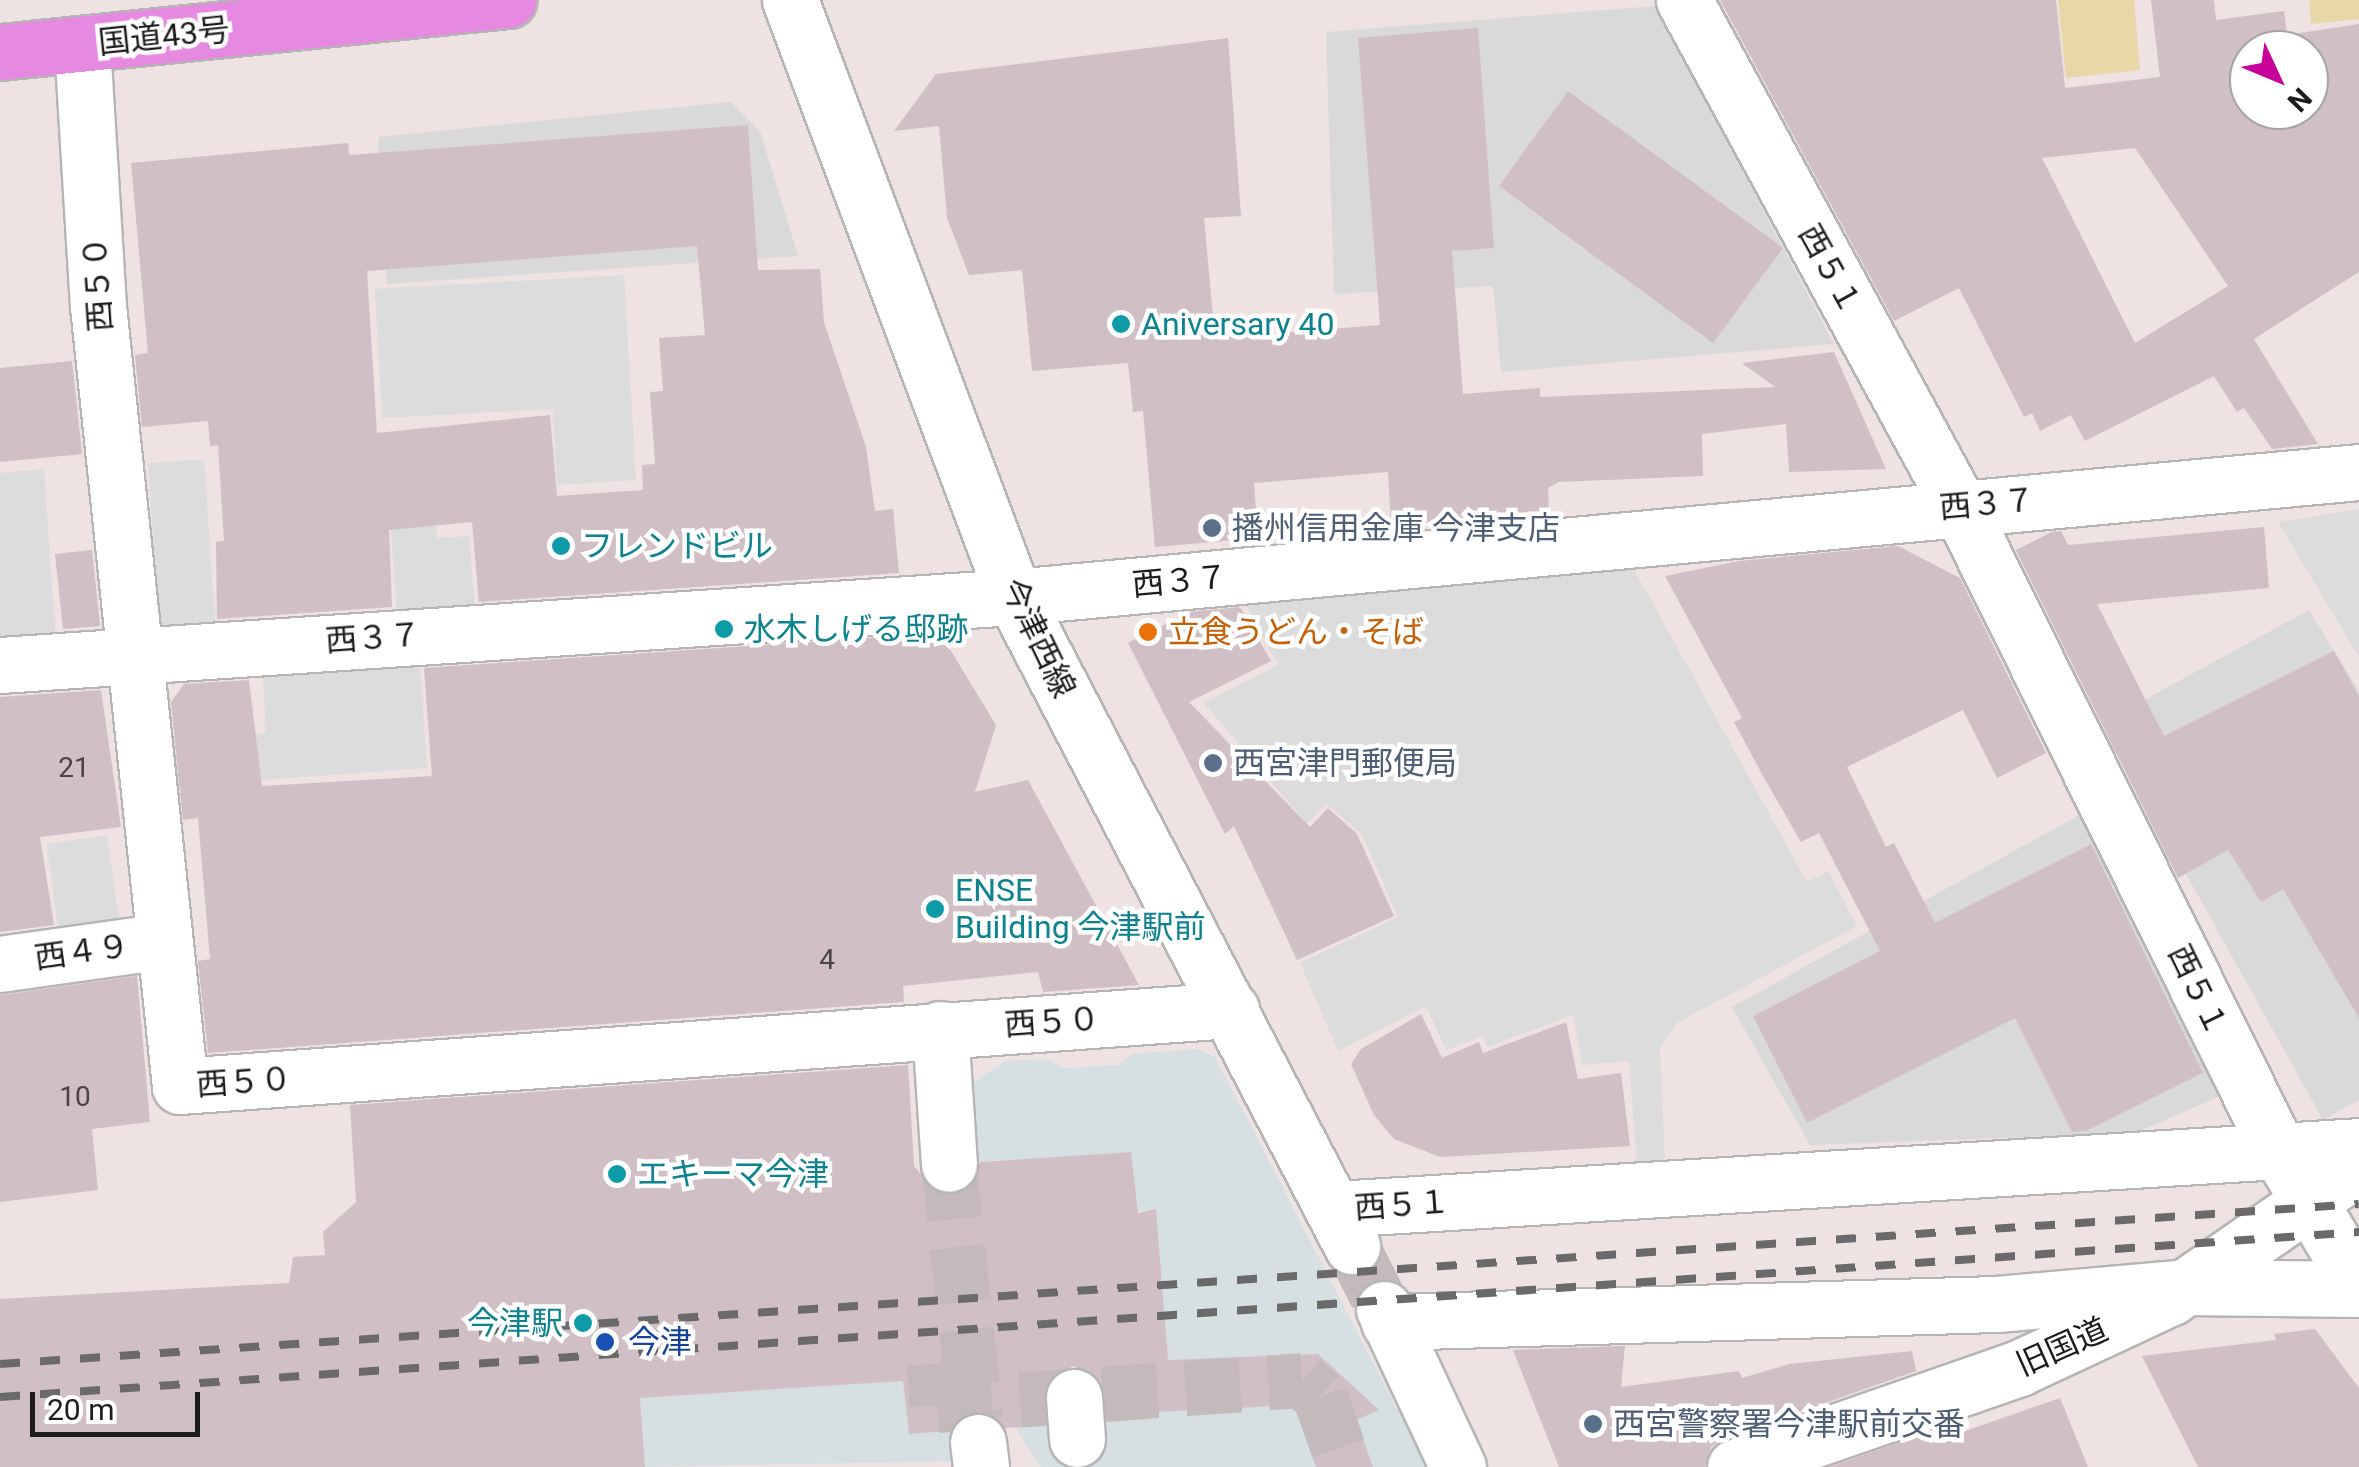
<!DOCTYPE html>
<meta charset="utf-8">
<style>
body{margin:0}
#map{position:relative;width:2359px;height:1467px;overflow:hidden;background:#eee2e3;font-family:Roboto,"Noto Sans JP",sans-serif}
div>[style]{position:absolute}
.residential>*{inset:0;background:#dad9da}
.grass>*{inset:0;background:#e8d7a7}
.parking>*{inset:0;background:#dcdcdc}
.plaza>*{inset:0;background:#d6e0e3}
.building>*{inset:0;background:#d0bfc5}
.minor-tunnel>*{height:55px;margin-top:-27.5px;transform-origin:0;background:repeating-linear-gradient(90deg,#c4babb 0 55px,transparent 0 83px)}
.roads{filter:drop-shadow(2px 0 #b5b5b5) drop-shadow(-2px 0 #b5b5b5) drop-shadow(0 2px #b5b5b5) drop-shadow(0 -2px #b5b5b5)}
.minor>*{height:55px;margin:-27.5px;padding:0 27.5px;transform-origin:27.5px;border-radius:27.5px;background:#fff}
.highway>*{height:55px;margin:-27.5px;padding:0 27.5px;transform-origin:27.5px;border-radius:27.5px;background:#e589e1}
.rail>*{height:8px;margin-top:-4px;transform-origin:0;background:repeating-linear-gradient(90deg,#6a6a6a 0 20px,transparent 0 40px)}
.dots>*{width:28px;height:28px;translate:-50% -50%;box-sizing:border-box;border:5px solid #fff;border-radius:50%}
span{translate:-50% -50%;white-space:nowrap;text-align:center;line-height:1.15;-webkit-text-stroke:9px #fff;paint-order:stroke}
.number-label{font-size:28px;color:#494546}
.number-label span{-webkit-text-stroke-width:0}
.street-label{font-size:32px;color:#1c1c1c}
.culture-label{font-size:32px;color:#0d838f}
.left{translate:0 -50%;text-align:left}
.right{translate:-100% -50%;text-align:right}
.service-label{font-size:32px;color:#4e5e75}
.food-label{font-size:32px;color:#c56008}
.transit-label{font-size:32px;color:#164399}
.north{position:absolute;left:2229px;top:30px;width:100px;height:100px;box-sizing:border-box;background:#fff;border:2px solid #a4a4a4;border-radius:50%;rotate:134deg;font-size:28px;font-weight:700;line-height:40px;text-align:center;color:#1c1c1c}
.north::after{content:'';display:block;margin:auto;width:35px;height:45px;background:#c7019a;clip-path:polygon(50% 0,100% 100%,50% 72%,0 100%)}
.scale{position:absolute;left:30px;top:1392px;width:170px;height:45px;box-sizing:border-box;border:5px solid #1c1c1c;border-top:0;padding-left:12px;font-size:30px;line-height:35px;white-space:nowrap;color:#1c1c1c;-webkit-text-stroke:8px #fff;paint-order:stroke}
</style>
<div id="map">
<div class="residential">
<i style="clip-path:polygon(1655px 6px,1834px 344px,1501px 372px,1493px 286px,1334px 294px,1326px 32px)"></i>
<i style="clip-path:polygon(731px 102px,760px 131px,798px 256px,387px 284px,378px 137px)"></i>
<i style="clip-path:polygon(2309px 610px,2359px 691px,2359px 1100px,2323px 1120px,2102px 723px)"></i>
<i style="clip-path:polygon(2081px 814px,2222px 1095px,2135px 1133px,1810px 1145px,1732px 1007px)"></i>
</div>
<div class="grass">
<i style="clip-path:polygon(2058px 0,2134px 0,2140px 70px,2066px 78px)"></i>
<i style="clip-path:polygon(2309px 0,2359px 0,2359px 19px,2311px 24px)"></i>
</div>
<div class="parking">
<i style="clip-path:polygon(624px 275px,636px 480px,557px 485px,553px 409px,382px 418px,375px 289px)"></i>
<i style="clip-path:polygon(204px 459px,216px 636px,160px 640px,148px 463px)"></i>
<i style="clip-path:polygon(44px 469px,56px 644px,0 649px,0 473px)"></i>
<i style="clip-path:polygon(431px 472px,437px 538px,469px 536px,475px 608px,397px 614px,387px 475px)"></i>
<i style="clip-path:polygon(2359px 509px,2359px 657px,2278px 522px)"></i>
<i style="clip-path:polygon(1631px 564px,1807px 882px,1828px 871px,1857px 926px,1677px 1023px,1660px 1049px,1665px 1163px,1637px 1165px,1629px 1061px,1582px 1065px,1573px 1015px,1487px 1047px,1483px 1036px,1446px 1050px,1426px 1006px,1338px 1051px,1300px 963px,1398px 917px,1362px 834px,1326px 804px,1307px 824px,1204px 703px,1278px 665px,1243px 599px)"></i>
<i style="clip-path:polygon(420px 665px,427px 768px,177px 786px,174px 740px,266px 733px,263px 676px)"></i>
<i style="clip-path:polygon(107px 835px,120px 928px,59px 937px,47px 844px)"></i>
</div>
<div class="plaza">
<i style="clip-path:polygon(1198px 1049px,1215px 1057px,1427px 1467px,1041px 1467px,1015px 1427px,1149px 1419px,1155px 1412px,1167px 1347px,1156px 1210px,1128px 1212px,1136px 1198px,1131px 1152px,970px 1162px,969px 1085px,1005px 1061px,1049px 1059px,1062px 1068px,1119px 1065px,1132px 1054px)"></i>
<i style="clip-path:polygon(903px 1381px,909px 1433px,958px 1431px,960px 1461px,645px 1467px,640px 1398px)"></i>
</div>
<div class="building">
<i style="clip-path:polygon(evenodd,1720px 0,2056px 0,2065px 88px,2160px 77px,2151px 0,2214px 0,2216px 20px,2284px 11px,2287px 35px,2359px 24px,2359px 272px,2254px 339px,2318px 444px,2272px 449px,2244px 408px,2237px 412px,2214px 376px,2085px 441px,2071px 415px,2040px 431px,2032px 413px,2024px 417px,1959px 288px,1894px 321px,1720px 0,2249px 50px,2309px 50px,2309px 110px,2249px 110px,2249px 50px,1720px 0,2135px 148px,2228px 286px,2135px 343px,2042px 158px,2135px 148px)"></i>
<i style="clip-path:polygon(1478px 28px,1494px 248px,1452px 251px,1463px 394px,1540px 388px,1540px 397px,1775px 387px,1742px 363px,1834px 352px,1886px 469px,1789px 472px,1786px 424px,1702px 434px,1703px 476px,1559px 482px,1548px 488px,1549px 516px,1391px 526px,1388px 472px,1254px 483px,1258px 538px,1155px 547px,1143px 411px,1133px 412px,1128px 363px,1032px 371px,1022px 270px,969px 275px,947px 218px,939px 126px,894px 131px,936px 74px,1228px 38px,1241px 216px,1204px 218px,1215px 338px,1380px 325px,1358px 38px)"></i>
<i style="clip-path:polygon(1568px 91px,1783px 248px,1713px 343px,1499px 186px)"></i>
<i style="clip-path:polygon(evenodd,748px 125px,758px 270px,820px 269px,824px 322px,866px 447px,875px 511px,893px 509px,899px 573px,479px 602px,472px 522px,389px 530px,392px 607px,217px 619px,216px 542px,224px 541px,218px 445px,210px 446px,208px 421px,142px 427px,135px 355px,148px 353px,131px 163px,348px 143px,349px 155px,748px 125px,697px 246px,705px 335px,659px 338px,663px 391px,650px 392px,655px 464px,642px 465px,643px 490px,557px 496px,550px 415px,377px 433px,367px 271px,697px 246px)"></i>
<i style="clip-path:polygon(72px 361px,82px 454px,0 462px,0 368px)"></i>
<i style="clip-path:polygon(2264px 527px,2269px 588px,2097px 604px,2164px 736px,2334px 651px,2359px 696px,2359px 1018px,2283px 889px,2261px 902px,2228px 850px,2178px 878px,2016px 550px,2052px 532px,2061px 531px,2068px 545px)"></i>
<i style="clip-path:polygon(1898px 546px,1960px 578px,2046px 753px,1997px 778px,1963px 710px,1847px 767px,1886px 847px,1894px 843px,1935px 923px,2091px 844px,2203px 1073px,2086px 1131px,2072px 1132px,2015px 1018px,1807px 1123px,1753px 1016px,1880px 951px,1819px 833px,1801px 842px,1762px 774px,1734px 722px,1742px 718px,1665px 576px,1739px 561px)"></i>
<i style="clip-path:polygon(92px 550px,100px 626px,63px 629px,55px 554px)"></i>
<i style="clip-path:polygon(1240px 607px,1271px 661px,1189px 702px,1310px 827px,1328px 808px,1357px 834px,1394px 916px,1297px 960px,1234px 826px,1225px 834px,1128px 643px,1189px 612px)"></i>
<i style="clip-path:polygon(940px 633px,996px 725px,975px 792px,1028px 780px,1139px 985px,1043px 992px,1038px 972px,903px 986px,904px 1002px,208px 1053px,198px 961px,210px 959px,198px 818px,183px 820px,171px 702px,184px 684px,249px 680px,262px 786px,432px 776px,424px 668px)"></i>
<i style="clip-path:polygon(101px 690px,121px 827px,40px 837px,54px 925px,0 932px,0 697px)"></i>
<i style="clip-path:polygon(137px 976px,150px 1122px,92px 1129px,98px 1190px,0 1202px,0 995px)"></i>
<i style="clip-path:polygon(1421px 1014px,1442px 1058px,1479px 1042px,1483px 1053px,1566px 1022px,1578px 1079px,1621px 1073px,1630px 1146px,1440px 1157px,1394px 1139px,1374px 1115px,1351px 1064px,1361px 1049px)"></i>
<i style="clip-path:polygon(908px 1065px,914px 1166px,936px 1192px,967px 1189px,980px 1162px,1131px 1152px,1138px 1213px,1156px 1209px,1168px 1360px,1318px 1354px,1379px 1410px,1356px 1420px,1373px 1467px,1316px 1467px,1295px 1405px,1155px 1412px,1149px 1419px,1107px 1422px,1100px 1380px,1073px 1366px,1046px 1384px,1045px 1426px,1005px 1428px,991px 1414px,975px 1411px,949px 1431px,909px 1434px,903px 1381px,640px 1398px,645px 1467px,0 1467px,0 1299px,289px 1283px,293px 1257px,325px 1255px,323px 1232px,356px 1202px,350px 1105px)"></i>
<i style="clip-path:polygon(2315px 1329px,2359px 1388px,2359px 1467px,2198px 1467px,2142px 1356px,2276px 1340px,2274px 1334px)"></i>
<i style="clip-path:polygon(1625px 1346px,1621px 1387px,1739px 1371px,1742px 1378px,1789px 1364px,1912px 1351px,1916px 1371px,1725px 1438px,1711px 1447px,1705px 1467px,1559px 1467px,1513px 1350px)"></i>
<i style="clip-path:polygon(2060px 1398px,2088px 1467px,1830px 1467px,1929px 1432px,1931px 1443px)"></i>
</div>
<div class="minor-tunnel">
<i style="left:949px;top:1164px;width:256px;rotate:84deg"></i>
<i style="left:1352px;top:1246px;width:71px;rotate:63.1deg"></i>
<i style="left:934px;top:1363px;width:42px;rotate:85.9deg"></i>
<i style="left:937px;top:1405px;width:366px;rotate:-3.9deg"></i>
<i style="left:1302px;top:1380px;width:24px;rotate:42deg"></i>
<i style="left:1320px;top:1396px;width:75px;rotate:70.6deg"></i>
</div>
<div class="roads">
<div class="minor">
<i style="left:790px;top:0;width:638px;rotate:69.43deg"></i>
<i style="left:1014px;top:597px;width:732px;rotate:62.49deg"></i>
<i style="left:1684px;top:0;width:576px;rotate:61.48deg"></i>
<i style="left:1959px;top:506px;width:714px;rotate:63.65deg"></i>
<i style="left:2276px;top:1146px;width:162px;rotate:59.2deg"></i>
<i style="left:82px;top:45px;width:261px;rotate:86.5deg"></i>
<i style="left:98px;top:306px;width:784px;rotate:84deg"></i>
<i style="left:180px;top:1086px;width:1054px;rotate:-4.14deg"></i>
<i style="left:0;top:665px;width:1016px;rotate:-3.84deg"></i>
<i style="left:1014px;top:597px;width:1351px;rotate:-5.31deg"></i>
<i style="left:0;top:964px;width:165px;rotate:-8deg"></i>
<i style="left:940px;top:1029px;width:135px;rotate:86.2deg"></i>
<i style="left:1336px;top:1209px;width:1025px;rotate:-3.52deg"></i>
<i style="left:1384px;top:1309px;width:174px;rotate:64.9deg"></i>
<i style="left:1389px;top:1322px;width:608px;rotate:-1.7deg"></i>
<i style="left:1997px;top:1304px;width:190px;rotate:-5.1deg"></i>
<i style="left:2186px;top:1287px;width:173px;rotate:0.7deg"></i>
<i style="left:1074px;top:1397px;width:42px;rotate:85.9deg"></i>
<i style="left:978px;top:1442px;width:25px;rotate:83deg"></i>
<i style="left:1735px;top:1467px;width:301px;rotate:-19.2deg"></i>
<i style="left:2019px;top:1368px;width:168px;rotate:-25deg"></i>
<i style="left:2171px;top:1297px;width:209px;rotate:-34.7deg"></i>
</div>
<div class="highway">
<i style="left:0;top:52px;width:511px;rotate:-5.84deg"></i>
</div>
</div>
<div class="rail">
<i style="left:0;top:1364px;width:2364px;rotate:-3.88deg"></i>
<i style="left:0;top:1397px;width:2365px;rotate:-4deg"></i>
</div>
<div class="dots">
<i style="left:1121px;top:324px;background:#0f9aa8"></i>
<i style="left:1212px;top:528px;background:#5c6f8a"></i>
<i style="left:561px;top:546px;background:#0f9aa8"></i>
<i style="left:724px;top:629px;background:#0f9aa8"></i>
<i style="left:1148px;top:632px;background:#e8710a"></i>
<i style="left:1213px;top:763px;background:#5c6f8a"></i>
<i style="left:935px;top:909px;background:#0f9aa8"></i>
<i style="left:617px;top:1174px;background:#0f9aa8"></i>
<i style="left:583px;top:1323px;background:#0f9aa8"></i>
<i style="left:605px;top:1342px;background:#1a4fb4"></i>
<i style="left:1593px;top:1424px;background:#5c6f8a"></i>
</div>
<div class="number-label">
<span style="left:74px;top:768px">21</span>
<span style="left:827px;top:960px">4</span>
<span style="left:75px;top:1097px">10</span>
</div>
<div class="street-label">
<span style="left:164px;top:36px;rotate:-6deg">国道43号</span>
<span style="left:1830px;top:269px;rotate:61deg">西５１</span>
<span style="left:98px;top:284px;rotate:-94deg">西５０</span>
<span style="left:1987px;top:504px;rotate:-5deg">西３７</span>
<span style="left:1180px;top:581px;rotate:-5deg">西３７</span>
<span style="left:373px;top:638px;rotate:-4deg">西３７</span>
<span style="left:1038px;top:638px;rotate:64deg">今津西線</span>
<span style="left:82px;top:952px;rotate:-8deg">西４９</span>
<span style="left:2198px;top:990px;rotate:64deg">西５１</span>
<span style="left:1052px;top:1022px;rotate:-4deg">西５０</span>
<span style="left:244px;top:1082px;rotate:-4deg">西５０</span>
<span style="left:1402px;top:1205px;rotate:-4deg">西５１</span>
<span style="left:2062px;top:1347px;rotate:-24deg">旧国道</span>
</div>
<div class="culture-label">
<span class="left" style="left:1141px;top:324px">Aniversary 40</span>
<span class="left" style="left:581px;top:546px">フレンドビル</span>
<span class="left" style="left:744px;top:629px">水木しげる邸跡</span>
<span class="left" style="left:955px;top:909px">ENSE<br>Building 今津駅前</span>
<span class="left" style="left:637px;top:1174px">エキーマ今津</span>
<span class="right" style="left:563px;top:1323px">今津駅</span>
</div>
<div class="service-label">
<span class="left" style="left:1232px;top:528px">播州信用金庫 今津支店</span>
<span class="left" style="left:1233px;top:763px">西宮津門郵便局</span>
<span class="left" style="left:1613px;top:1424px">西宮警察署今津駅前交番</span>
</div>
<div class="food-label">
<span class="left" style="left:1168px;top:632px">立食うどん・そば</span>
</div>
<div class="transit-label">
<span class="left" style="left:628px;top:1342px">今津</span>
</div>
<div class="north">N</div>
<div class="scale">20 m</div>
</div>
